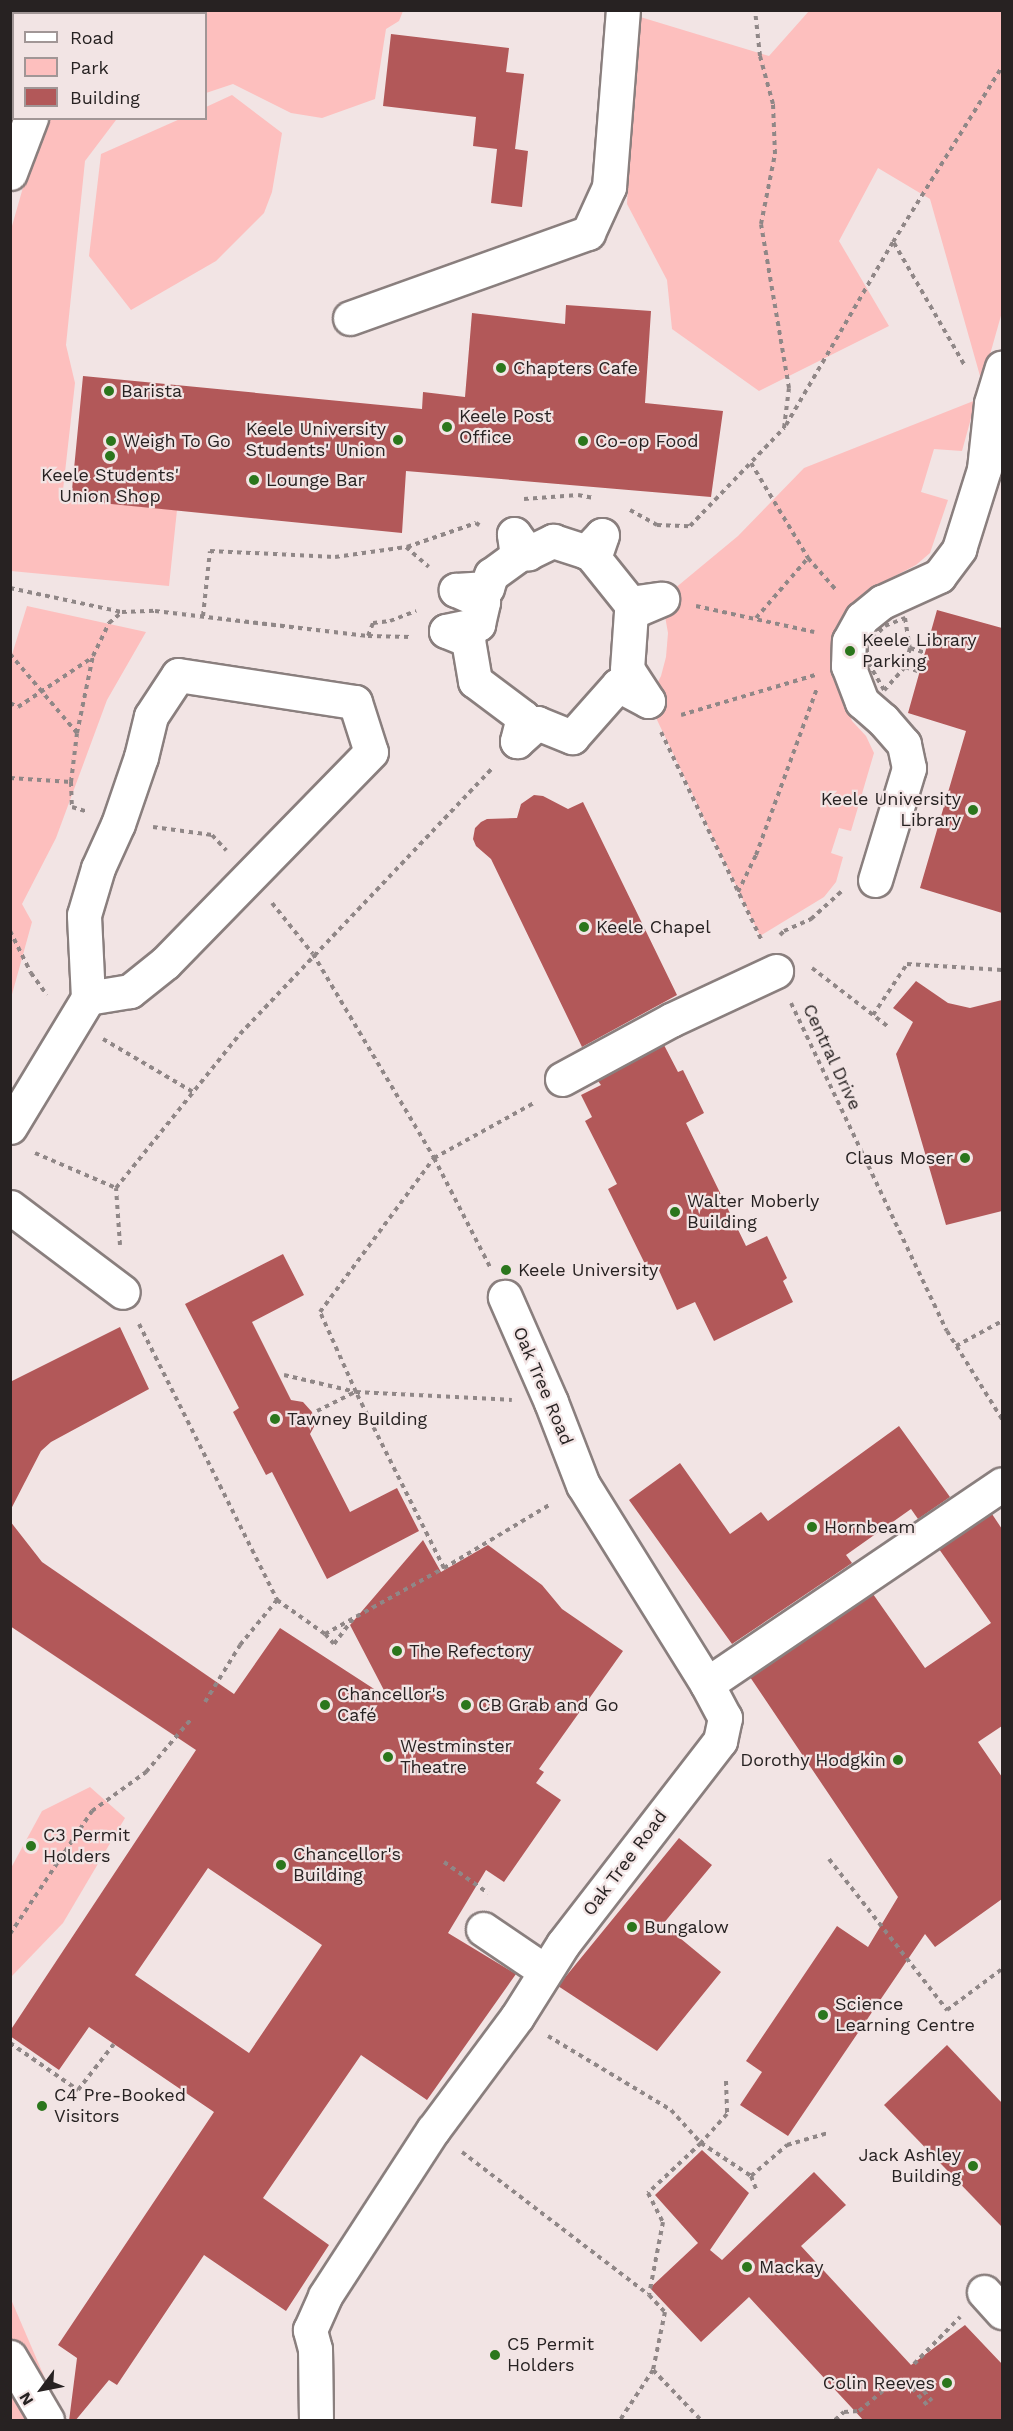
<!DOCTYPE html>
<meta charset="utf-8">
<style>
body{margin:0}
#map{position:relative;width:1013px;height:2431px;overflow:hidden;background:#f2e4e4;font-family:"Work Sans",sans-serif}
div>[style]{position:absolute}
.green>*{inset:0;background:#fdbfbe}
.building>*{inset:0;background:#b25859}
.path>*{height:4px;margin-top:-2px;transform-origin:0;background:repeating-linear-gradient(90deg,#908787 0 4.5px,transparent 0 9px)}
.roads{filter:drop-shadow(2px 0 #8a7f7e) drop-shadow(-2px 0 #8a7f7e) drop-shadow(0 2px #8a7f7e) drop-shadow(0 -2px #8a7f7e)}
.minor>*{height:33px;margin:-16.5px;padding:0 16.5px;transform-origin:16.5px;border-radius:16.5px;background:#fff}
.dots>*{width:16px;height:16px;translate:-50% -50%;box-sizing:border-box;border:3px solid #f2e4e4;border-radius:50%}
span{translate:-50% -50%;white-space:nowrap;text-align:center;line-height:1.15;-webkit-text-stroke:4.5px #f2e4e4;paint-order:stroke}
.poi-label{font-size:18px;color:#272222}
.left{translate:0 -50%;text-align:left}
.right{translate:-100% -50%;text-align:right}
.street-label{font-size:18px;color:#272222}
.frame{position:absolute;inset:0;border:12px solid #272222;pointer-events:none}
.legend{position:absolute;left:12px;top:12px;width:195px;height:108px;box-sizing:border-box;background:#f2e4e4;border:2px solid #a19696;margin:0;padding:8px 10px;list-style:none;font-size:18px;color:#272222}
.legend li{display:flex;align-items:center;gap:12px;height:30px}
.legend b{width:30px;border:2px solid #a19696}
.north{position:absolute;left:12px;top:2359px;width:60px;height:60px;-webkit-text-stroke:4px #f2e4e4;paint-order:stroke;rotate:238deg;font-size:16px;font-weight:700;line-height:24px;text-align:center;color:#272222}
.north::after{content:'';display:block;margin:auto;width:21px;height:27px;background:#272222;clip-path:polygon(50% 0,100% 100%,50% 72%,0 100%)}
</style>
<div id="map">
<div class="green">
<i style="clip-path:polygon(212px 11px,212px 10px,403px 11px,399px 21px,386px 29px,375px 99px,322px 118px,291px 113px,233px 84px,206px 93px,206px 14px,171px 13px)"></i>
<i style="clip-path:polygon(809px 11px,1002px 11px,1002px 312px,982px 383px,930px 199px,878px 168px,839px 241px,889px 326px,759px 391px,672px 329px,667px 280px,627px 204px,637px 16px,769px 56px)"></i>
<i style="clip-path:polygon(232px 95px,282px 133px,272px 192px,264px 213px,216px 261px,131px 310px,89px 256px,101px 154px,180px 119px,206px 118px,206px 107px)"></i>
<i style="clip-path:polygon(49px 119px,121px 119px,116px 120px,85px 161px,66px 345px,75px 383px,62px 499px,177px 510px,169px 586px,11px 571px,10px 233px,38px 135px)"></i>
<i style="clip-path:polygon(976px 400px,962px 451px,934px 449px,921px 492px,948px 500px,930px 553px,916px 565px,870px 589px,859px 603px,838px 657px,837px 685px,852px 721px,866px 736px,874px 753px,851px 831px,839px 828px,831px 853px,843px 857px,836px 882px,824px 897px,760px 936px,648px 701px,661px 676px,666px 657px,668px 633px,662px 599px,738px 536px,804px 468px)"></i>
<i style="clip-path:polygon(27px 606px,146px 632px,107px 700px,56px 838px,22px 904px,32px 922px,11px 998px,10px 661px)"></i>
<i style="clip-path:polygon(90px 1787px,125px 1818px,63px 1923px,11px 1977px,11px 1868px,42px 1811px)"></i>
<i style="clip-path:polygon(10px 2297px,59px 2411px,56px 2420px,11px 2420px)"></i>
</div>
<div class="building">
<i style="clip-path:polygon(391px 34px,509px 48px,506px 72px,524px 74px,515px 149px,528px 151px,522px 207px,491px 203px,497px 149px,473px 146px,476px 117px,383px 106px)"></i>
<i style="clip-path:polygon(566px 305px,651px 311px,645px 403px,723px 411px,711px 497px,406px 471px,402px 533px,71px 500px,83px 376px,422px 409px,423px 392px,465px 397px,472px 313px,565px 324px)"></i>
<i style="clip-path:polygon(937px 610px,1002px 628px,1002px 913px,920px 888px,966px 731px,908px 713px)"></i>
<i style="clip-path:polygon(534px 795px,543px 796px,568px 809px,583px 802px,677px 995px,582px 1047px,491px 859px,476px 846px,473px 839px,475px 828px,481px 822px,487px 819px,517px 818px,521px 804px)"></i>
<i style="clip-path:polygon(916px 981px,948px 1003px,970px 1008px,1002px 1000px,1002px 1211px,946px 1225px,896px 1054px,913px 1022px,893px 1008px)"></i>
<i style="clip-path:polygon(664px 1045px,678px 1072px,683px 1070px,704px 1113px,686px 1123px,746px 1246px,767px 1236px,787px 1278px,783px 1281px,793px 1302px,714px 1341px,695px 1302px,677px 1310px,656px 1264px,647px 1268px,608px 1189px,617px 1184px,585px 1121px,592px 1117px,581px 1095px,601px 1085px,598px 1081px)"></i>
<i style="clip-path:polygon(283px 1254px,304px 1295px,252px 1322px,291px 1400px,303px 1402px,312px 1412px,315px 1425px,310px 1434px,350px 1512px,397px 1488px,419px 1531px,327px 1579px,272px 1472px,266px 1475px,233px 1412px,239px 1408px,185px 1304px)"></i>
<i style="clip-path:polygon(120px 1327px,149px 1389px,51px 1442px,41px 1451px,10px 1511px,10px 1382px)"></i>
<i style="clip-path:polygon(899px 1426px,950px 1497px,918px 1519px,911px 1509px,846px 1555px,852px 1563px,732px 1644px,629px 1500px,680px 1463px,730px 1534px,761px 1512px,768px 1521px)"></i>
<i style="clip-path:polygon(992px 1514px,1002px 1529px,1002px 1726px,978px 1742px,1002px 1777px,1002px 1899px,935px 1947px,925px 1934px,788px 2136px,740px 2105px,762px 2072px,746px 2061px,837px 1926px,868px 1947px,898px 1897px,750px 1677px,873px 1594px,925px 1668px,991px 1623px,939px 1549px)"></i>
<i style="clip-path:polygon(evenodd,10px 1521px,42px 1562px,234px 1694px,280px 1628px,388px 1698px,350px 1625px,423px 1540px,441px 1572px,488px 1545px,542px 1585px,562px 1609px,623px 1651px,539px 1769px,544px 1772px,536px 1783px,561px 1800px,504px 1882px,486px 1870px,448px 1933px,516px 1974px,427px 2100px,361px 2055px,263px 2198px,329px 2245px,286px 2311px,204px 2255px,117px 2385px,109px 2380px,75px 2421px,69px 2421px,77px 2358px,58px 2345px,214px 2112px,89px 2027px,59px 2070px,10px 2036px,10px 2031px,196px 1750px,10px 1626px,10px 1521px,208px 1868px,322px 1945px,249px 2053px,135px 1975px,208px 1868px)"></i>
<i style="clip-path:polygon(679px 1838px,712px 1865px,663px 1924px,721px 1972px,657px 2051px,558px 1986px)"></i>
<i style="clip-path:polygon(947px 2045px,1002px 2103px,1002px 2227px,884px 2105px)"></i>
<i style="clip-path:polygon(702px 2150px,749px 2193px,710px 2250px,722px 2260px,814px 2172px,846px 2205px,801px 2246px,911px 2365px,965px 2325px,1002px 2364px,1002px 2421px,864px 2421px,749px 2297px,701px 2342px,650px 2288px,698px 2243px,655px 2195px)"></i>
</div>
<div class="path">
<i style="left:894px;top:243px;width:142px;rotate:60deg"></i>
<i style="left:786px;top:425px;width:212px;rotate:-59.7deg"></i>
<i style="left:893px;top:242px;width:206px;rotate:-58.1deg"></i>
<i style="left:751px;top:463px;width:111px;rotate:59deg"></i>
<i style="left:808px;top:558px;width:44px;rotate:48.7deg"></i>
<i style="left:524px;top:499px;width:54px;rotate:-4.2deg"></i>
<i style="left:578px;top:495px;width:16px;rotate:11deg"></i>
<i style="left:630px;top:510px;width:31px;rotate:29deg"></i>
<i style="left:657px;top:525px;width:33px;rotate:2deg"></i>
<i style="left:690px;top:526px;width:136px;rotate:-46.2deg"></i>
<i style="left:784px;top:428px;width:40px;rotate:-82.9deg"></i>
<i style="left:789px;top:388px;width:166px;rotate:-99.7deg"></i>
<i style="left:761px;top:224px;width:71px;rotate:-78.7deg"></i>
<i style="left:775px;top:154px;width:50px;rotate:-92.3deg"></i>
<i style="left:773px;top:104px;width:50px;rotate:-105.2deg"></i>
<i style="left:760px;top:56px;width:46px;rotate:-96.2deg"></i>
<i style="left:407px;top:547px;width:73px;rotate:-19.2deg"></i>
<i style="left:476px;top:523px;width:4px;rotate:34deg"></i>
<i style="left:10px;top:588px;width:115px;rotate:12.1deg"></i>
<i style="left:122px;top:612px;width:33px;rotate:-2deg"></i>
<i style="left:155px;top:611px;width:214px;rotate:6.7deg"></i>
<i style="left:368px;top:636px;width:43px;rotate:1.3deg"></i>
<i style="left:696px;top:606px;width:121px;rotate:12.4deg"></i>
<i style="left:203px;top:616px;width:65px;rotate:-83.9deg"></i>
<i style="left:210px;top:551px;width:125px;rotate:2.7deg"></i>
<i style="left:335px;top:557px;width:72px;rotate:-8deg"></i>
<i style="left:406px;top:547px;width:30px;rotate:41deg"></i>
<i style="left:756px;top:618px;width:79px;rotate:-49.1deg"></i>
<i style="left:905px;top:618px;width:30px;rotate:81deg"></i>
<i style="left:910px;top:648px;width:20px;rotate:105deg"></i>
<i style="left:905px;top:667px;width:31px;rotate:132deg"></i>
<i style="left:884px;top:690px;width:34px;rotate:-120deg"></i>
<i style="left:867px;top:661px;width:16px;rotate:-90deg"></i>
<i style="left:867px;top:645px;width:26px;rotate:-47deg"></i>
<i style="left:885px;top:626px;width:22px;rotate:-22deg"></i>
<i style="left:368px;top:636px;width:14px;rotate:-69deg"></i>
<i style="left:373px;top:623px;width:17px;rotate:-7deg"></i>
<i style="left:390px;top:621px;width:28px;rotate:-21deg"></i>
<i style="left:910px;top:648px;width:16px;rotate:18deg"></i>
<i style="left:10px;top:654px;width:104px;rotate:49.7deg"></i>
<i style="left:905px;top:667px;width:16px;rotate:18deg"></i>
<i style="left:10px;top:703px;width:9px;rotate:27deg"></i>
<i style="left:18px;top:707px;width:90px;rotate:-33.7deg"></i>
<i style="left:681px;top:715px;width:140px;rotate:-16.6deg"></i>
<i style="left:661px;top:732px;width:230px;rotate:64.2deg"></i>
<i style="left:10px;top:778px;width:61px;rotate:3.8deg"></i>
<i style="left:71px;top:782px;width:25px;rotate:88deg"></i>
<i style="left:72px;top:807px;width:14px;rotate:17deg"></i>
<i style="left:71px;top:782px;width:49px;rotate:-83deg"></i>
<i style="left:77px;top:733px;width:79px;rotate:-78.3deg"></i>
<i style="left:93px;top:656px;width:37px;rotate:-64deg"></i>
<i style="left:109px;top:623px;width:17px;rotate:-40deg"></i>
<i style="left:153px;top:827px;width:60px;rotate:7.7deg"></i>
<i style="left:212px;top:835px;width:21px;rotate:47deg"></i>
<i style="left:738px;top:892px;width:41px;rotate:-64.1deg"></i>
<i style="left:756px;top:855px;width:178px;rotate:-69.9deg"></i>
<i style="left:272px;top:903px;width:65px;rotate:51.2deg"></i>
<i style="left:313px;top:954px;width:237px;rotate:59.3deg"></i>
<i style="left:434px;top:1158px;width:123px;rotate:62.8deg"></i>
<i style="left:10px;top:931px;width:47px;rotate:63.4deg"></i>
<i style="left:31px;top:973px;width:27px;rotate:54deg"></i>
<i style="left:780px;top:935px;width:6px;rotate:-45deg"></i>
<i style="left:784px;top:931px;width:30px;rotate:-24deg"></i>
<i style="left:811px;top:919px;width:42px;rotate:-42.1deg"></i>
<i style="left:812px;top:968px;width:98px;rotate:37.6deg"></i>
<i style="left:791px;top:1003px;width:363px;rotate:64.6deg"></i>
<i style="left:947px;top:1331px;width:104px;rotate:58deg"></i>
<i style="left:873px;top:1015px;width:61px;rotate:-56.3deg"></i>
<i style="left:907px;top:964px;width:95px;rotate:3.6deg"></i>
<i style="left:103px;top:1039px;width:104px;rotate:30.5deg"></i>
<i style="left:35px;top:1153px;width:88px;rotate:23.4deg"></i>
<i style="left:120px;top:1245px;width:57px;rotate:-94deg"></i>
<i style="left:116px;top:1188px;width:198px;rotate:-51.2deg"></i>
<i style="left:240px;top:1034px;width:368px;rotate:-46.5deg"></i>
<i style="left:139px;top:1324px;width:309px;rotate:63.4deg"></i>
<i style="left:277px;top:1600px;width:59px;rotate:35.3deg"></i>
<i style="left:325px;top:1634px;width:136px;rotate:-29deg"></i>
<i style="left:444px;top:1568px;width:197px;rotate:-116.6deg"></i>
<i style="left:356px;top:1392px;width:88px;rotate:-114.2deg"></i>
<i style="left:320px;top:1312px;width:192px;rotate:-53.5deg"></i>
<i style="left:434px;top:1158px;width:116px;rotate:-28.8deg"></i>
<i style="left:956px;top:1346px;width:52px;rotate:-28.5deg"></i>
<i style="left:284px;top:1375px;width:74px;rotate:13.3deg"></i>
<i style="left:356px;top:1392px;width:156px;rotate:2.9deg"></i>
<i style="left:317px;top:1411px;width:42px;rotate:-26.6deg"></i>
<i style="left:444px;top:1568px;width:125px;rotate:-30.9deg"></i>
<i style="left:325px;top:1634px;width:13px;rotate:48deg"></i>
<i style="left:334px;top:1644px;width:31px;rotate:-53deg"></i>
<i style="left:205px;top:1702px;width:67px;rotate:-58.4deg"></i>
<i style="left:240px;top:1645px;width:58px;rotate:-50.6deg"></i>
<i style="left:829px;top:1859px;width:192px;rotate:52deg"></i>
<i style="left:947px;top:2010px;width:69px;rotate:-36.7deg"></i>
<i style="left:444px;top:1862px;width:54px;rotate:35.2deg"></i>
<i style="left:10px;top:1934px;width:148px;rotate:-56.3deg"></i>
<i style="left:92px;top:1811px;width:67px;rotate:-35.8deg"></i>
<i style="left:146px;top:1772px;width:71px;rotate:-49.6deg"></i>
<i style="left:548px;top:2036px;width:144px;rotate:31deg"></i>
<i style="left:671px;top:2110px;width:45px;rotate:47.7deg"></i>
<i style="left:701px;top:2143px;width:73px;rotate:136.7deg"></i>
<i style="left:648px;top:2193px;width:33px;rotate:63deg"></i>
<i style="left:663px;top:2222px;width:74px;rotate:100.9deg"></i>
<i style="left:649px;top:2295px;width:23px;rotate:47deg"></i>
<i style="left:665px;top:2312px;width:59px;rotate:101.7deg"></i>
<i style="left:653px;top:2370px;width:60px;rotate:123.4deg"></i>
<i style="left:10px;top:2043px;width:83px;rotate:34.7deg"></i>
<i style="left:78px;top:2090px;width:58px;rotate:-52deg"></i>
<i style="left:726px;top:2081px;width:33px;rotate:88deg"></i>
<i style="left:727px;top:2114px;width:39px;rotate:132deg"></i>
<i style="left:701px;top:2143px;width:60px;rotate:33.4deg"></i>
<i style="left:751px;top:2176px;width:48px;rotate:-40.7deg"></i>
<i style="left:787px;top:2145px;width:43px;rotate:-16.3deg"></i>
<i style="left:462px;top:2152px;width:235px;rotate:37.4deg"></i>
<i style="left:751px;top:2176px;width:14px;rotate:69deg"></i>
<i style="left:914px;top:2364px;width:66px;rotate:-45.6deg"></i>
<i style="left:653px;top:2370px;width:69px;rotate:46.2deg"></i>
<i style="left:927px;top:2405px;width:21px;rotate:-131deg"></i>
<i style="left:913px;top:2389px;width:7px;rotate:-45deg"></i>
<i style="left:918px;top:2384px;width:22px;rotate:51deg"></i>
<i style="left:835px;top:2420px;width:12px;rotate:-42deg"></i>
<i style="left:844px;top:2412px;width:15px;rotate:-4deg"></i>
<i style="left:859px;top:2411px;width:31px;rotate:-40deg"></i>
</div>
<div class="roads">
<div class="minor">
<i style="left:124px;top:14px;width:6px;rotate:-45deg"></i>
<i style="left:10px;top:173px;width:59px;rotate:-69.1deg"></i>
<i style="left:350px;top:318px;width:253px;rotate:-19.7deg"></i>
<i style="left:588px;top:233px;width:51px;rotate:-65.5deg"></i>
<i style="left:609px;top:187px;width:178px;rotate:-85.5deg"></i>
<i style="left:514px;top:534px;width:24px;rotate:54deg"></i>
<i style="left:528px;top:553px;width:28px;rotate:-26deg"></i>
<i style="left:553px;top:541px;width:35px;rotate:18deg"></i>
<i style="left:586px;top:552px;width:23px;rotate:-47deg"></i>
<i style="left:602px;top:535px;width:24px;rotate:109deg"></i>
<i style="left:594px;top:558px;width:58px;rotate:51.3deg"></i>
<i style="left:630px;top:603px;width:30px;rotate:-8deg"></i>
<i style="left:456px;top:590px;width:31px;rotate:-4deg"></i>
<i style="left:487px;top:588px;width:14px;rotate:-73deg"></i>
<i style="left:491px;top:575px;width:32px;rotate:-36deg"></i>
<i style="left:517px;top:556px;width:22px;rotate:-98deg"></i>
<i style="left:446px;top:631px;width:24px;rotate:22deg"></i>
<i style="left:468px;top:640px;width:42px;rotate:80.3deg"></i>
<i style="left:475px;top:681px;width:60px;rotate:36.9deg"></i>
<i style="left:523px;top:717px;width:25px;rotate:104deg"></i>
<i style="left:446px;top:631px;width:33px;rotate:-12deg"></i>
<i style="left:478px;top:624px;width:23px;rotate:-77deg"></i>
<i style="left:483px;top:602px;width:30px;rotate:-156deg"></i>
<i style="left:648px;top:701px;width:38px;rotate:-123deg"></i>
<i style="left:627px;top:669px;width:57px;rotate:-86deg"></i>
<i style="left:631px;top:612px;width:34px;rotate:-23deg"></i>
<i style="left:517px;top:741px;width:27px;rotate:-42deg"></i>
<i style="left:537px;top:723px;width:38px;rotate:22deg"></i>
<i style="left:572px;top:737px;width:69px;rotate:-48.5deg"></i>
<i style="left:618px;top:685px;width:34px;rotate:28deg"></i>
<i style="left:875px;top:880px;width:117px;rotate:-73.1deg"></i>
<i style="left:909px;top:768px;width:25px;rotate:-102deg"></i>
<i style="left:904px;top:744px;width:32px;rotate:-131deg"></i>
<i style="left:883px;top:720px;width:28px;rotate:-139deg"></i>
<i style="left:862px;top:702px;width:39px;rotate:-111deg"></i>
<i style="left:848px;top:666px;width:25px;rotate:-88deg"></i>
<i style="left:849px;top:641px;width:26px;rotate:-61deg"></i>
<i style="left:862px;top:618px;width:26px;rotate:-39deg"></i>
<i style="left:882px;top:602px;width:63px;rotate:-24.5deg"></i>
<i style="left:939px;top:576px;width:34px;rotate:-53deg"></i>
<i style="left:959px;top:549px;width:84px;rotate:-72.6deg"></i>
<i style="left:984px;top:469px;width:66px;rotate:-83.9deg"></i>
<i style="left:991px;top:403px;width:37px;rotate:-73deg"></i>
<i style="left:562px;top:1079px;width:124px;rotate:-28.4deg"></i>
<i style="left:671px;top:1020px;width:116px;rotate:-25deg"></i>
<i style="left:10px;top:1127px;width:151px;rotate:-58.8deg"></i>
<i style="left:88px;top:998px;width:83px;rotate:-92.8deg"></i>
<i style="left:84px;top:915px;width:49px;rotate:-73.4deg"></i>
<i style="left:98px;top:868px;width:48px;rotate:-65.6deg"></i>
<i style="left:118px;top:824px;width:71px;rotate:-71.1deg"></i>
<i style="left:141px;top:757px;width:42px;rotate:-76.3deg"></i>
<i style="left:151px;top:716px;width:49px;rotate:-56.6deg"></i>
<i style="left:178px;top:675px;width:179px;rotate:8.7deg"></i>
<i style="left:355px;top:702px;width:52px;rotate:72.3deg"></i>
<i style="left:371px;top:752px;width:295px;rotate:134.3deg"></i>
<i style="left:165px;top:963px;width:45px;rotate:141.3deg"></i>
<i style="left:130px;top:991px;width:43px;rotate:170.5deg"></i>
<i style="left:10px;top:1207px;width:141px;rotate:37deg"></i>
<i style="left:707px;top:1684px;width:356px;rotate:-34.1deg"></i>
<i style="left:483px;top:1929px;width:75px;rotate:34.1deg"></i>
<i style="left:984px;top:2292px;width:27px;rotate:48deg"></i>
<i style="left:10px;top:2357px;width:73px;rotate:59.6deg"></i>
<i style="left:316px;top:2420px;width:71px;rotate:-90.8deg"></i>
<i style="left:315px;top:2349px;width:20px;rotate:-105deg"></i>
<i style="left:310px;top:2330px;width:37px;rotate:-66deg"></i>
<i style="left:325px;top:2296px;width:198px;rotate:-57deg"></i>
<i style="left:433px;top:2130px;width:141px;rotate:-53.4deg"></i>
<i style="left:517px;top:2017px;width:86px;rotate:-57.8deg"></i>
<i style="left:563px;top:1944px;width:257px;rotate:-52.3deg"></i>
<i style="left:720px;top:1741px;width:24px;rotate:-78deg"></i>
<i style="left:725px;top:1718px;width:38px;rotate:-118deg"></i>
<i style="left:707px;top:1684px;width:234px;rotate:-121.9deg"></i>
<i style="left:583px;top:1485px;width:89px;rotate:-111.1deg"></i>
<i style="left:551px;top:1402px;width:115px;rotate:-113.7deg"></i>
</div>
</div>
<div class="dots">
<i style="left:501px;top:368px;background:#2b761c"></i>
<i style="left:109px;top:391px;background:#2b761c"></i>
<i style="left:447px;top:427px;background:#2b761c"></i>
<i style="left:398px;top:440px;background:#2b761c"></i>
<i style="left:111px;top:441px;background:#2b761c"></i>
<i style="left:583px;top:441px;background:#2b761c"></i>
<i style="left:110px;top:456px;background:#2b761c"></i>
<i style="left:254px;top:480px;background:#2b761c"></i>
<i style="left:850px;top:651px;background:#2b761c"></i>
<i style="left:973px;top:810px;background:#2b761c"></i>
<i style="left:584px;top:927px;background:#2b761c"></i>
<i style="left:965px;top:1158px;background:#2b761c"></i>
<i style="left:675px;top:1212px;background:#2b761c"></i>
<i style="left:506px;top:1270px;background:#2b761c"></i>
<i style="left:275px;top:1419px;background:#2b761c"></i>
<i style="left:812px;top:1527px;background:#2b761c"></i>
<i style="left:397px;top:1651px;background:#2b761c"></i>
<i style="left:325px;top:1705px;background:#2b761c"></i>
<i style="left:466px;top:1705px;background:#2b761c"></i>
<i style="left:388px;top:1757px;background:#2b761c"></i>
<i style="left:898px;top:1760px;background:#2b761c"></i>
<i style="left:31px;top:1846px;background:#2b761c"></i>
<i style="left:281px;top:1865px;background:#2b761c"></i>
<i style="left:632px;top:1927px;background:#2b761c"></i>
<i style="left:823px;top:2015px;background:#2b761c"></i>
<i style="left:42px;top:2106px;background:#2b761c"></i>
<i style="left:973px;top:2166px;background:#2b761c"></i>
<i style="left:747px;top:2267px;background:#2b761c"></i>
<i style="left:495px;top:2355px;background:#2b761c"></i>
<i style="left:947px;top:2383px;background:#2b761c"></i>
</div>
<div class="poi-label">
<span class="left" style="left:513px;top:368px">Chapters Cafe</span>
<span class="left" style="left:121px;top:391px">Barista</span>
<span class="left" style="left:459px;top:427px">Keele Post<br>Office</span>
<span class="right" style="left:386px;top:440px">Keele University<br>Students' Union</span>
<span class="left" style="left:123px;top:441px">Weigh To Go</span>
<span class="left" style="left:595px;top:441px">Co-op Food</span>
<span style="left:110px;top:486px">Keele Students'<br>Union Shop</span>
<span class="left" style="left:266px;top:480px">Lounge Bar</span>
<span class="left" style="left:862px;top:651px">Keele Library<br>Parking</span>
<span class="right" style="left:961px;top:810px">Keele University<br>Library</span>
<span class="left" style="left:596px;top:927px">Keele Chapel</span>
<span class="right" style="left:953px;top:1158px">Claus Moser</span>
<span class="left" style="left:687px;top:1212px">Walter Moberly<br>Building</span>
<span class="left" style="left:518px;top:1270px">Keele University</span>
<span class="left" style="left:287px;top:1419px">Tawney Building</span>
<span class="left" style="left:824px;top:1527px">Hornbeam</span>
<span class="left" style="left:409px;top:1651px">The Refectory</span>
<span class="left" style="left:337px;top:1705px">Chancellor's<br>Café</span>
<span class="left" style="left:478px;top:1705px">CB Grab and Go</span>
<span class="left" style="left:400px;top:1757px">Westminster<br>Theatre</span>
<span class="right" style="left:886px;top:1760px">Dorothy Hodgkin</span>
<span class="left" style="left:43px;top:1846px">C3 Permit<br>Holders</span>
<span class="left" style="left:293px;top:1865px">Chancellor's<br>Building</span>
<span class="left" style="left:644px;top:1927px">Bungalow</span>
<span class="left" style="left:835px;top:2015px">Science<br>Learning Centre</span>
<span class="left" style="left:54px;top:2106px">C4 Pre-Booked<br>Visitors</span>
<span class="right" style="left:961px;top:2166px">Jack Ashley<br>Building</span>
<span class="left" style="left:759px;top:2267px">Mackay</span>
<span class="left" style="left:507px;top:2355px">C5 Permit<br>Holders</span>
<span class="right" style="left:935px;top:2383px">Colin Reeves</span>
</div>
<div class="street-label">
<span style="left:832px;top:1057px;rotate:65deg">Central Drive</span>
<span style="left:543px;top:1386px;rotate:67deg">Oak Tree Road</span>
<span style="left:625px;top:1863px;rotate:-53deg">Oak Tree Road</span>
</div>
<div class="frame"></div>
<ul class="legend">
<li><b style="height:8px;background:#fff"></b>Road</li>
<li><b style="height:16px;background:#fdbfbe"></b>Park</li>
<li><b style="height:16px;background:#b25859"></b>Building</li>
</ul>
<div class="north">N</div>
</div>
